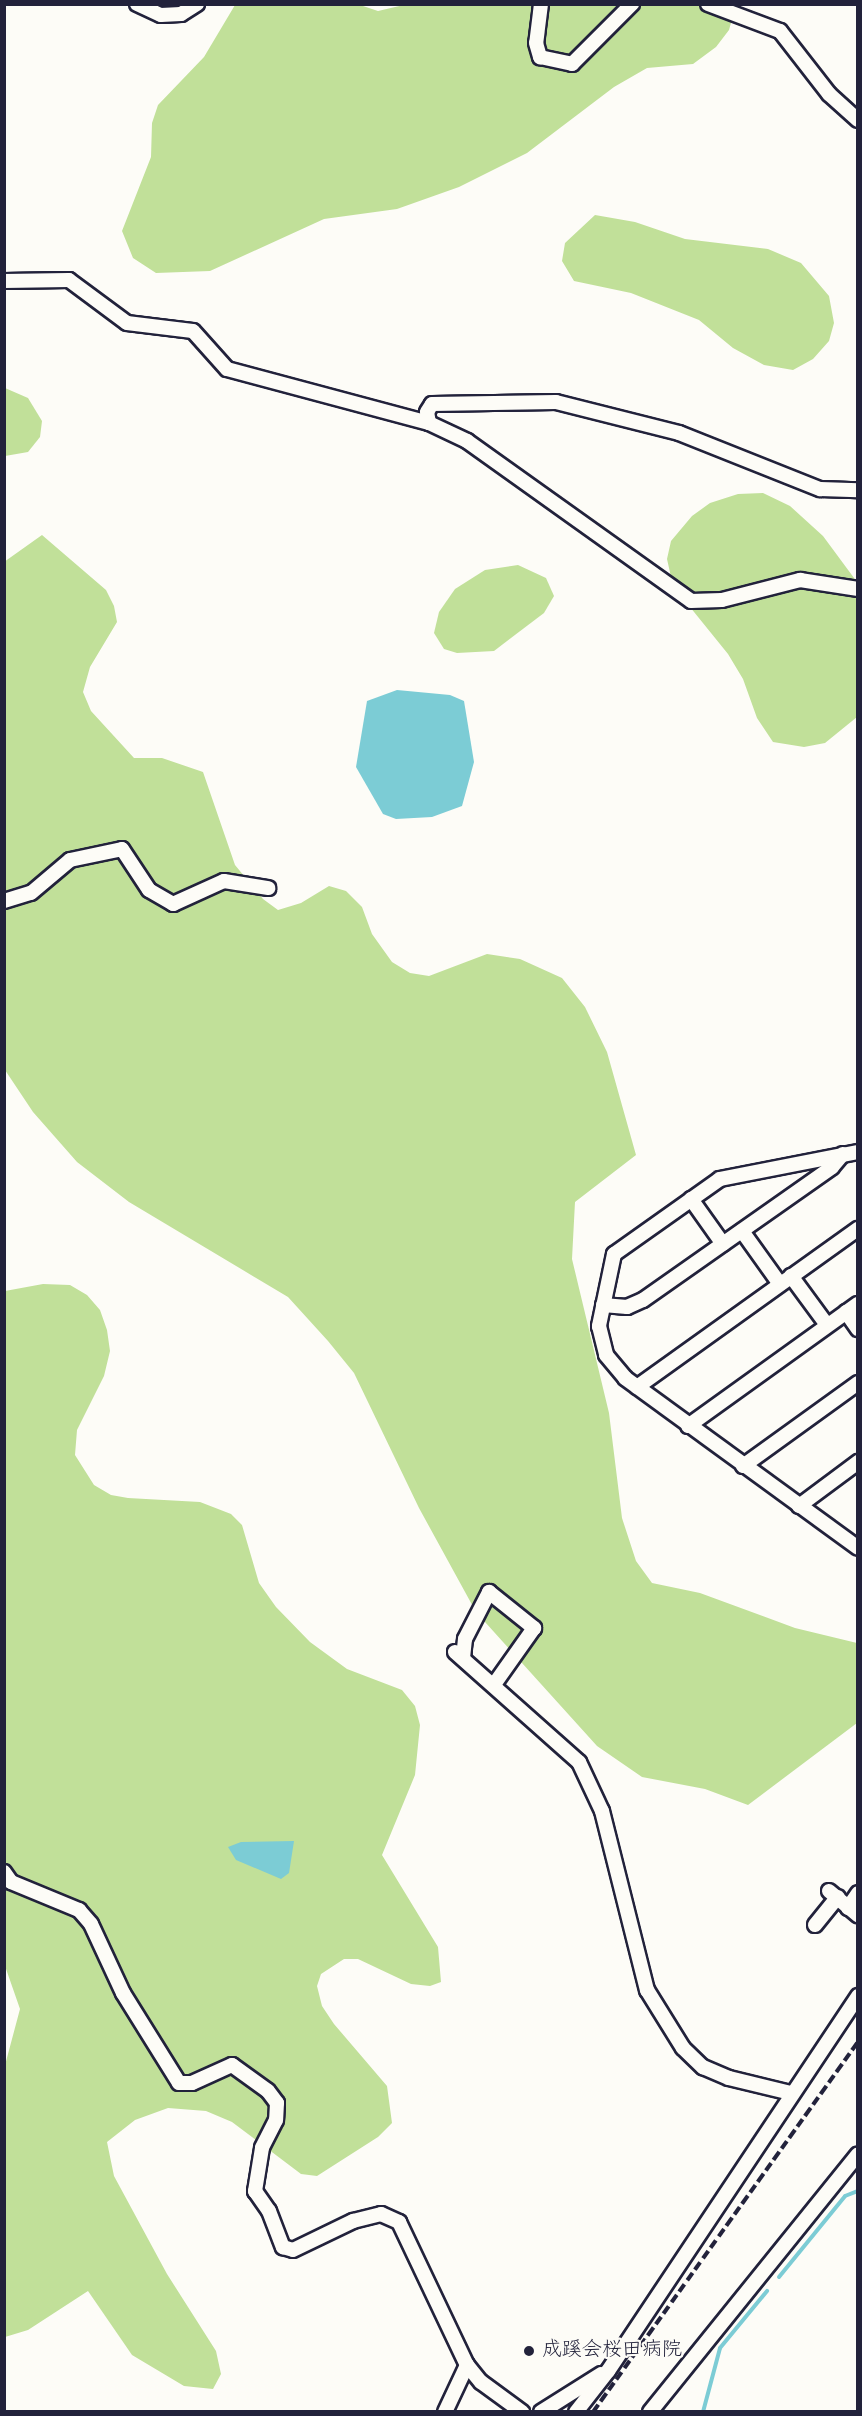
<!DOCTYPE html>
<meta charset="utf-8">
<style>
body{margin:0}
#map{position:relative;width:862px;height:2416px;overflow:hidden;background:#fdfcf7;font-family:Dekko,"Klee One",sans-serif}
div>[style]{position:absolute}
.green>*{inset:0;background:#c1e099}
.water>*{inset:0;background:#7cccd5}
.stream>*{height:4px;margin:-2px;padding:0 2px;transform-origin:2px;border-radius:2px;background:#7cccd5}
.roads{filter:drop-shadow(2px 0 #22223b) drop-shadow(-2px 0 #22223b) drop-shadow(0 2px #22223b) drop-shadow(0 -2px #22223b)}
.minor>*{height:14px;margin:-7px;padding:0 7px;transform-origin:7px;border-radius:7px;background:#fdfcf7}
.rail>*{height:4px;margin-top:-2px;transform-origin:0;background:repeating-linear-gradient(90deg,#22223b 0 9px,transparent 0 13.5px)}
.dots>*{width:16px;height:16px;translate:-50% -50%;box-sizing:border-box;border:3px solid #fdfcf7;border-radius:50%}
span{translate:-50% -50%;white-space:nowrap;text-align:center;line-height:1.15;-webkit-text-stroke:4.5px #fdfcf7;paint-order:stroke}
.poi-label{font-size:20px;color:#22223b}
.left{translate:0 -50%;text-align:left}
.frame{position:absolute;inset:0;border:6px solid #22223b;pointer-events:none}
</style>
<div id="map">
<div class="green">
<i style="clip-path:polygon(357px 4px,378px 11px,408px 4px,736px 5px,729px 30px,716px 47px,693px 64px,647px 68px,614px 87px,527px 153px,459px 187px,397px 209px,324px 219px,210px 271px,156px 273px,133px 258px,122px 231px,151px 157px,152px 123px,158px 105px,204px 57px,235px 5px)"></i>
<i style="clip-path:polygon(595px 215px,635px 222px,685px 239px,768px 249px,801px 263px,829px 296px,834px 323px,829px 341px,813px 359px,793px 370px,764px 365px,733px 348px,699px 320px,631px 293px,574px 281px,562px 261px,565px 243px)"></i>
<i style="clip-path:polygon(5px 388px,28px 398px,42px 421px,40px 437px,28px 452px,5px 456px)"></i>
<i style="clip-path:polygon(763px 493px,790px 506px,823px 536px,857px 582px,857px 717px,825px 743px,804px 747px,773px 742px,757px 718px,743px 679px,728px 654px,673px 586px,667px 559px,671px 541px,692px 516px,710px 503px,738px 494px)"></i>
<i style="clip-path:polygon(42px 535px,106px 590px,114px 606px,117px 622px,90px 667px,83px 692px,91px 711px,134px 758px,162px 758px,203px 772px,235px 865px,263px 899px,278px 910px,301px 903px,329px 886px,346px 891px,362px 907px,372px 934px,392px 962px,410px 973px,429px 976px,487px 954px,520px 959px,562px 978px,585px 1007px,607px 1052px,636px 1155px,575px 1202px,572px 1259px,609px 1413px,622px 1518px,636px 1561px,652px 1583px,700px 1593px,795px 1628px,857px 1643px,857px 1723px,748px 1805px,705px 1789px,642px 1777px,597px 1746px,476px 1612px,419px 1508px,354px 1373px,328px 1341px,288px 1297px,129px 1202px,77px 1162px,33px 1112px,5px 1070px,4px 562px)"></i>
<i style="clip-path:polygon(518px 565px,546px 578px,554px 596px,544px 613px,494px 651px,457px 653px,444px 649px,434px 633px,439px 612px,455px 589px,485px 570px)"></i>
<i style="clip-path:polygon(43px 1284px,70px 1285px,87px 1295px,100px 1310px,107px 1330px,110px 1351px,104px 1376px,77px 1430px,75px 1455px,94px 1485px,111px 1495px,128px 1498px,200px 1502px,231px 1514px,242px 1525px,259px 1583px,276px 1607px,310px 1642px,347px 1669px,402px 1690px,415px 1706px,420px 1725px,415px 1775px,382px 1855px,438px 1947px,441px 1982px,430px 1986px,411px 1984px,358px 1959px,344px 1959px,321px 1974px,317px 1986px,322px 2006px,334px 2024px,387px 2086px,392px 2123px,378px 2137px,317px 2176px,301px 2174px,232px 2122px,206px 2111px,168px 2108px,135px 2120px,107px 2142px,114px 2176px,167px 2274px,216px 2351px,221px 2374px,213px 2389px,184px 2386px,132px 2355px,88px 2291px,28px 2330px,5px 2337px,4px 2069px,20px 2009px,5px 1966px,5px 1291px)"></i>
</div>
<div class="water">
<i style="clip-path:polygon(397px 690px,450px 695px,464px 701px,474px 762px,462px 806px,432px 817px,396px 819px,383px 814px,356px 767px,367px 701px)"></i>
<i style="clip-path:polygon(294px 1841px,289px 1873px,281px 1879px,236px 1860px,228px 1847px,241px 1842px)"></i>
</div>
<div class="stream">
<i style="left:779px;top:2277px;width:104px;rotate:-50.8deg"></i>
<i style="left:845px;top:2196px;width:14px;rotate:-21deg"></i>
<i style="left:703px;top:2412px;width:66px;rotate:-75.1deg"></i>
<i style="left:720px;top:2348px;width:74px;rotate:-50.5deg"></i>
</div>
<div class="roads">
<div class="minor">
<i style="left:137px;top:4px;width:26px;rotate:25deg"></i>
<i style="left:161px;top:15px;width:20px;rotate:-3deg"></i>
<i style="left:181px;top:14px;width:19px;rotate:-32deg"></i>
<i style="left:541px;top:4px;width:39px;rotate:97deg"></i>
<i style="left:536px;top:43px;width:15px;rotate:74deg"></i>
<i style="left:540px;top:57px;width:33px;rotate:12deg"></i>
<i style="left:572px;top:64px;width:85px;rotate:-45deg"></i>
<i style="left:708px;top:4px;width:77px;rotate:20.6deg"></i>
<i style="left:780px;top:31px;width:80px;rotate:52.1deg"></i>
<i style="left:829px;top:94px;width:39px;rotate:42deg"></i>
<i style="left:4px;top:281px;width:65px;rotate:-0.9deg"></i>
<i style="left:69px;top:280px;width:72px;rotate:36.6deg"></i>
<i style="left:127px;top:323px;width:66px;rotate:6.9deg"></i>
<i style="left:193px;top:331px;width:51px;rotate:48.2deg"></i>
<i style="left:227px;top:369px;width:209px;rotate:15deg"></i>
<i style="left:429px;top:423px;width:42px;rotate:25.3deg"></i>
<i style="left:467px;top:441px;width:275px;rotate:35.5deg"></i>
<i style="left:691px;top:601px;width:31px;rotate:-2deg"></i>
<i style="left:722px;top:600px;width:81px;rotate:-14.4deg"></i>
<i style="left:800px;top:580px;width:59px;rotate:8.8deg"></i>
<i style="left:429px;top:423px;width:11px;rotate:-100deg"></i>
<i style="left:427px;top:412px;width:9px;rotate:-58deg"></i>
<i style="left:432px;top:404px;width:124px;rotate:-0.9deg"></i>
<i style="left:556px;top:402px;width:127px;rotate:14.1deg"></i>
<i style="left:679px;top:433px;width:152px;rotate:21.7deg"></i>
<i style="left:820px;top:489px;width:38px;rotate:2deg"></i>
<i style="left:4px;top:901px;width:28px;rotate:-17deg"></i>
<i style="left:31px;top:893px;width:51px;rotate:-40.2deg"></i>
<i style="left:70px;top:860px;width:53px;rotate:-11.9deg"></i>
<i style="left:122px;top:849px;width:49px;rotate:56.6deg"></i>
<i style="left:149px;top:890px;width:28px;rotate:30deg"></i>
<i style="left:173px;top:904px;width:56px;rotate:-24.3deg"></i>
<i style="left:224px;top:881px;width:45px;rotate:9deg"></i>
<i style="left:858px;top:1152px;width:141px;rotate:168.9deg"></i>
<i style="left:720px;top:1179px;width:130px;rotate:144.7deg"></i>
<i style="left:614px;top:1254px;width:74px;rotate:101.8deg"></i>
<i style="left:599px;top:1326px;width:30px;rotate:76deg"></i>
<i style="left:606px;top:1355px;width:30px;rotate:50deg"></i>
<i style="left:625px;top:1378px;width:288px;rotate:36.1deg"></i>
<i style="left:691px;top:1199px;width:55px;rotate:54.6deg"></i>
<i style="left:742px;top:1231px;width:65px;rotate:54.4deg"></i>
<i style="left:791px;top:1276px;width:61px;rotate:53.7deg"></i>
<i style="left:603px;top:1305px;width:24px;rotate:5deg"></i>
<i style="left:627px;top:1307px;width:17px;rotate:-24deg"></i>
<i style="left:643px;top:1300px;width:231px;rotate:-35.1deg"></i>
<i style="left:832px;top:1167px;width:17px;rotate:-50deg"></i>
<i style="left:846px;top:1312px;width:21px;rotate:55deg"></i>
<i style="left:637px;top:1387px;width:272px;rotate:-35.6deg"></i>
<i style="left:688px;top:1426px;width:209px;rotate:-35.7deg"></i>
<i style="left:743px;top:1466px;width:142px;rotate:-35.8deg"></i>
<i style="left:799px;top:1506px;width:74px;rotate:-36.7deg"></i>
<i style="left:455px;top:1652px;width:166px;rotate:41.6deg"></i>
<i style="left:579px;top:1762px;width:54px;rotate:64.9deg"></i>
<i style="left:602px;top:1811px;width:185px;rotate:75.9deg"></i>
<i style="left:647px;top:1990px;width:68px;rotate:58.2deg"></i>
<i style="left:683px;top:2048px;width:28px;rotate:44deg"></i>
<i style="left:703px;top:2067px;width:28px;rotate:23deg"></i>
<i style="left:729px;top:2078px;width:64px;rotate:13.6deg"></i>
<i style="left:463px;top:1658px;width:19px;rotate:-84deg"></i>
<i style="left:465px;top:1639px;width:53px;rotate:-62.9deg"></i>
<i style="left:489px;top:1592px;width:58px;rotate:38.7deg"></i>
<i style="left:534px;top:1628px;width:67px;rotate:125.3deg"></i>
<i style="left:4px;top:1872px;width:12px;rotate:55deg"></i>
<i style="left:11px;top:1882px;width:74px;rotate:22.4deg"></i>
<i style="left:79px;top:1910px;width:18px;rotate:49deg"></i>
<i style="left:91px;top:1924px;width:76px;rotate:65.1deg"></i>
<i style="left:123px;top:1993px;width:106px;rotate:58.1deg"></i>
<i style="left:179px;top:2083px;width:13px"></i>
<i style="left:192px;top:2083px;width:44px;rotate:-24.2deg"></i>
<i style="left:232px;top:2065px;width:44px;rotate:35.8deg"></i>
<i style="left:268px;top:2091px;width:15px;rotate:53deg"></i>
<i style="left:277px;top:2103px;width:17px;rotate:93deg"></i>
<i style="left:276px;top:2120px;width:31px;rotate:117deg"></i>
<i style="left:262px;top:2148px;width:44px;rotate:99.2deg"></i>
<i style="left:255px;top:2191px;width:24px;rotate:55deg"></i>
<i style="left:269px;top:2211px;width:39px;rotate:69deg"></i>
<i style="left:283px;top:2247px;width:10px;rotate:17deg"></i>
<i style="left:293px;top:2250px;width:67px;rotate:-25.8deg"></i>
<i style="left:353px;top:2221px;width:29px;rotate:-14deg"></i>
<i style="left:381px;top:2214px;width:20px;rotate:24deg"></i>
<i style="left:399px;top:2222px;width:158px;rotate:64.6deg"></i>
<i style="left:467px;top:2365px;width:22px;rotate:51deg"></i>
<i style="left:481px;top:2382px;width:51px;rotate:36.2deg"></i>
<i style="left:829px;top:1891px;width:38px;rotate:40deg"></i>
<i style="left:848px;top:1908px;width:18px;rotate:-56deg"></i>
<i style="left:815px;top:1925px;width:36px;rotate:-51deg"></i>
<i style="left:445px;top:2412px;width:52px;rotate:-64.9deg"></i>
<i style="left:541px;top:2412px;width:71px;rotate:-32.3deg"></i>
<i style="left:576px;top:2412px;width:52px;rotate:-52deg"></i>
<i style="left:608px;top:2371px;width:451px;rotate:-56.3deg"></i>
<i style="left:650px;top:2412px;width:331px;rotate:-51.1deg"></i>
</div>
</div>
<div class="rail">
<i style="left:593px;top:2412px;width:455px;rotate:-54.4deg"></i>
</div>
<div class="dots">
<i style="left:529px;top:2351px;background:#22223b"></i>
</div>
<div class="poi-label">
<span class="left" style="left:542px;top:2351px">成蹊会桜田病院</span>
</div>
<div class="frame"></div>
</div>
